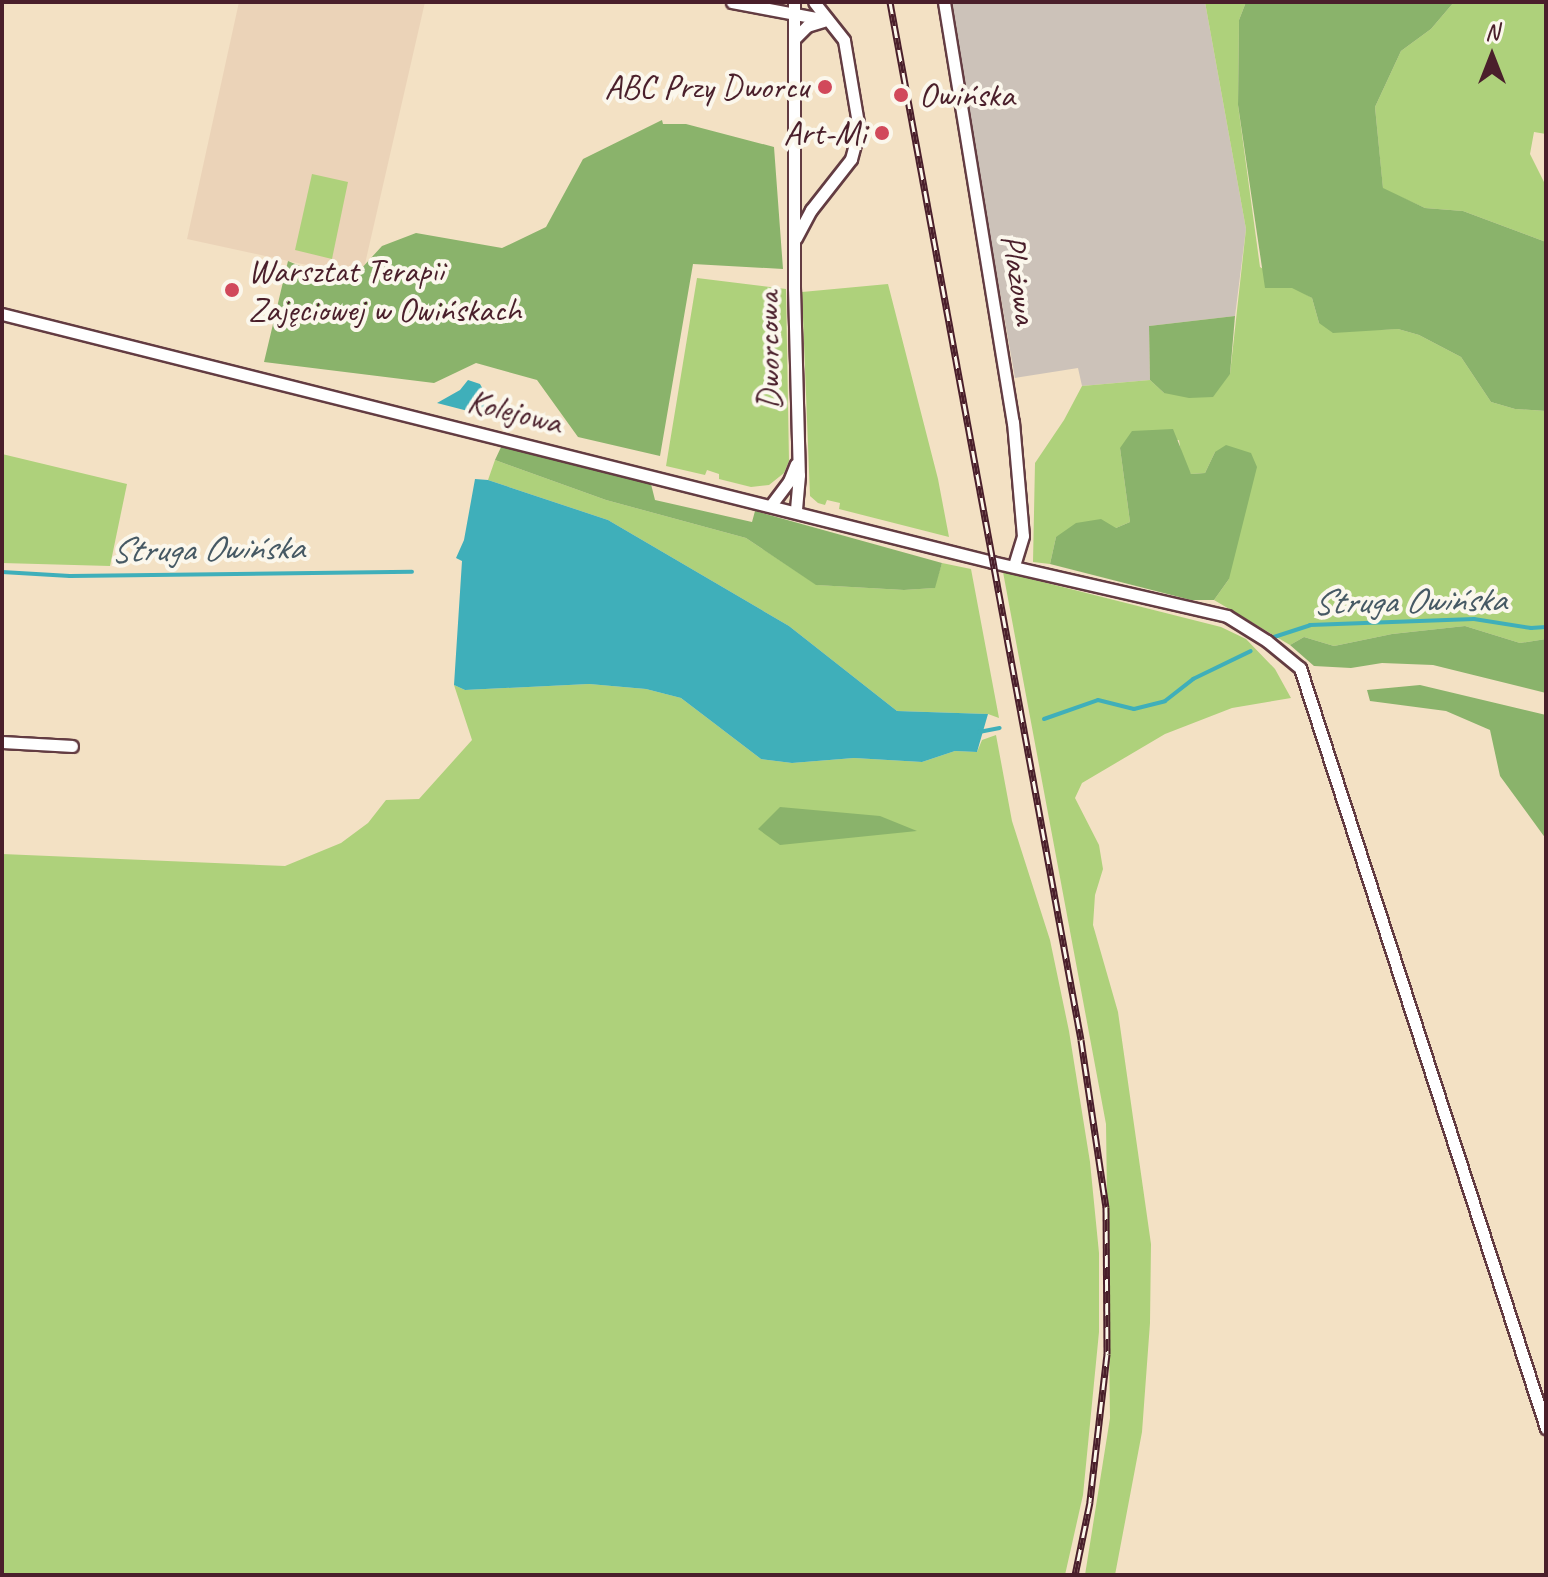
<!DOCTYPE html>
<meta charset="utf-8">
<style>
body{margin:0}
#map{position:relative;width:1548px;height:1577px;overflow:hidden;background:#f3e1c4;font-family:Caveat,sans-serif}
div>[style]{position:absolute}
.built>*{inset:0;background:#ebd3b8}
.industrial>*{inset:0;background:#ccc2b9}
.green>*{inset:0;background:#aed17b}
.forest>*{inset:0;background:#8ab36b}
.water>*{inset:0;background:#3fafba}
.stream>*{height:4px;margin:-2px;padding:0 2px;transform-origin:2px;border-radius:2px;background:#3fafba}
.roads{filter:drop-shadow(2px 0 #633c42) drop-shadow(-2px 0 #633c42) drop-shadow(0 2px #633c42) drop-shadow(0 -2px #633c42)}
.minor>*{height:11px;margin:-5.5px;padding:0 5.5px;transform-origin:5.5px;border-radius:5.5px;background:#fff}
.rail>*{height:7px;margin-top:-3.5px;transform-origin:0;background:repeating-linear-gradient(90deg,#fbf7ec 0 12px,#4a1f2b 0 24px);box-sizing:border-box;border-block:2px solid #4a1f2b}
.dots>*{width:22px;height:22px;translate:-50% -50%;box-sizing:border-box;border:4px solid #fbf7ec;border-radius:50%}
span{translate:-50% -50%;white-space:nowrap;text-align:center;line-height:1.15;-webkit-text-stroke:8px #fbf7ec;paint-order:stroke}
.poi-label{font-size:34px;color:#4a1f2b}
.right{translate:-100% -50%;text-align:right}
.left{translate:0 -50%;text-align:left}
.street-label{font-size:34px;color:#4a1f2b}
.water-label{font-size:36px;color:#465964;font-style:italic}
.frame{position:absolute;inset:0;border:4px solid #4a1f2b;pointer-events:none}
.north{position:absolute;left:1452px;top:16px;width:80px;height:80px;-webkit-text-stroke:6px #fbf7ec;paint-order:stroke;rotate:0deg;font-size:22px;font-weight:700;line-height:32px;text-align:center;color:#4a1f2b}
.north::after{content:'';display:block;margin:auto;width:28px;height:36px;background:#4a1f2b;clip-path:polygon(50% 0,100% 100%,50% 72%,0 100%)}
</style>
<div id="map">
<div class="built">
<i style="clip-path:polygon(239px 2px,425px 2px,362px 277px,187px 239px)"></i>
</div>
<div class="industrial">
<i style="clip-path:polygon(949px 2px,1205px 2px,1246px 229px,1235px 316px,1149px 326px,1150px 380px,1082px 386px,1078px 368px,1015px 378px)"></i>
</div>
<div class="green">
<i style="clip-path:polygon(1205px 2px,1246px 2px,1239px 20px,1238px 105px,1260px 267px,1312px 298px,1319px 323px,1374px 330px,1398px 329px,1419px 335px,1461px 357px,1491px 402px,1515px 409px,1546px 411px,1546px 639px,1520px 643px,1465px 626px,1392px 634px,1334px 646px,1304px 637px,1290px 645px,1214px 600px,1229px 579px,1215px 452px,1205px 473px,1191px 474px,1182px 459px,1179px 440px,1120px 448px,1130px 522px,1116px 528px,1056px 537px,1050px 564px,1033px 562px,1035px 463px,1064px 420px,1082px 386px,1150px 380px,1164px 393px,1230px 374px,1246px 229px)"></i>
<i style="clip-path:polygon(1454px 2px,1546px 2px,1546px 134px,1534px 132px,1530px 154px,1546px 186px,1546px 242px,1463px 211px,1425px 208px,1383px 189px,1375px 107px,1401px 51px,1431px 29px)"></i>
<i style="clip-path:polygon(312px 174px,348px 182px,332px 259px,295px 250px)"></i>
<i style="clip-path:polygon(697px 278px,786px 289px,789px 461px,784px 473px,769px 485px,751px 487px,719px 479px,719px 474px,707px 470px,705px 475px,666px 466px)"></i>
<i style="clip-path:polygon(888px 284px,938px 479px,949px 537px,839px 509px,840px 503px,827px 500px,825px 505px,818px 503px,810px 496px,802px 292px)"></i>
<i style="clip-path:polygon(2px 454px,127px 484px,110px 566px,2px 563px)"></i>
<i style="clip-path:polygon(495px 460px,606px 500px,746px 538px,817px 585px,904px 590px,934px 588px,942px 563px,971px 569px,999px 718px,988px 714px,897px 711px,789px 626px,608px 520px,488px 480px)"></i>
<i style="clip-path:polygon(1003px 572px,1221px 627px,1246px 639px,1275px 669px,1291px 698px,1232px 708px,1165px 734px,1082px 783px,1075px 798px,1099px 845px,1103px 869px,1095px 895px,1093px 925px,1118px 1012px,1151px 1244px,1150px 1323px,1142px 1432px,1115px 1575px,1085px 1575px,1110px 1418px,1106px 1124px)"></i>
<i style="clip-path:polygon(589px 684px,646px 689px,681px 698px,761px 759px,792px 763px,854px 758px,922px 762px,955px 751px,977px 752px,982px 740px,996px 735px,1012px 821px,1050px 940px,1069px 1031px,1090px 1162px,1099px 1253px,1099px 1332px,1083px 1495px,1065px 1575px,2px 1575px,2px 854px,285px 866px,341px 843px,368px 823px,386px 800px,419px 799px,472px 740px,454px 685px,465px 690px)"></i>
</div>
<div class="forest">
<i style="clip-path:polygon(1246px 2px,1454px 2px,1431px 29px,1401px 51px,1375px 107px,1383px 188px,1425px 208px,1463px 211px,1546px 242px,1546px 411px,1515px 409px,1491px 402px,1461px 357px,1419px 335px,1398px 329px,1333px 333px,1319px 323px,1312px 298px,1292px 288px,1265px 288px,1238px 105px,1239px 20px)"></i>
<i style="clip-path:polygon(662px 120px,663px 124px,686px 124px,774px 147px,783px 269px,693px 264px,660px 456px,578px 437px,537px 380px,476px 363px,434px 383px,264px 362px,288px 261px,333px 280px,360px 270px,382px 246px,416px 233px,502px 248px,546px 227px,583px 159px)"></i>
<i style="clip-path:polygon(1235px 316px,1230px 374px,1213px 397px,1189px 398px,1164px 393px,1150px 380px,1149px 326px)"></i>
<i style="clip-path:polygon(1173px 429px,1191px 474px,1205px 473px,1215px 452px,1226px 445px,1251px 453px,1257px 467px,1229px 579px,1214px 600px,1191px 600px,1050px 564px,1056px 537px,1076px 523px,1101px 519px,1116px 528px,1130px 522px,1120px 448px,1132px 431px)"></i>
<i style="clip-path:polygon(502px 445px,650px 480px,655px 500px,752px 522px,755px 511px,942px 563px,935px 588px,904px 590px,816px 585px,746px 538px,606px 500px,495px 460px)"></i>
<i style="clip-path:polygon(1465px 626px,1520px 643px,1546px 639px,1546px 693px,1433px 665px,1382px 663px,1351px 668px,1314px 666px,1290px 645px,1304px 637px,1334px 646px,1392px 634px)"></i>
<i style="clip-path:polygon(1420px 685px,1546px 715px,1546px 839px,1500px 776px,1490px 730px,1446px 711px,1370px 701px,1367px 690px)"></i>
<i style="clip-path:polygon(780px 807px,880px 816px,917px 831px,780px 845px,758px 829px)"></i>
</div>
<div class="water">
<i style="clip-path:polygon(468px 380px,480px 384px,499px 419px,481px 414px,476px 406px,468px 411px,437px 403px,460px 390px)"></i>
<i style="clip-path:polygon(475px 479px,488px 480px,608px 520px,789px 626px,897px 711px,988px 714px,977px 752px,955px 751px,922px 762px,854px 758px,792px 763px,761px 759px,681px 698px,646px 689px,589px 684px,465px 690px,454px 685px,462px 561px,456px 558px,464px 540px)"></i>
</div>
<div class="stream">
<i style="left:2px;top:572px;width:68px;rotate:3.4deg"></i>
<i style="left:70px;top:576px;width:342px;rotate:-0.7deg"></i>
<i style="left:1274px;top:637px;width:38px;rotate:-18deg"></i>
<i style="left:1310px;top:625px;width:164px;rotate:-2.1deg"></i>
<i style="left:1474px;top:619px;width:58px;rotate:9deg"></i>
<i style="left:1531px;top:628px;width:15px;rotate:-4deg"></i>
<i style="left:1044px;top:719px;width:57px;rotate:-19.4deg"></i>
<i style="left:1098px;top:700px;width:37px;rotate:14deg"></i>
<i style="left:1134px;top:709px;width:32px;rotate:-14deg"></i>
<i style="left:1165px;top:701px;width:36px;rotate:-38deg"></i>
<i style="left:1193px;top:679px;width:64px;rotate:-25.8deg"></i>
<i style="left:979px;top:732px;width:21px;rotate:-11deg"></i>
</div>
<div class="roads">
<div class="minor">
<i style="left:732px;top:2px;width:97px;rotate:10.7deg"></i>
<i style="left:794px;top:2px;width:286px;rotate:90deg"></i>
<i style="left:794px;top:288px;width:187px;rotate:88.5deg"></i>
<i style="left:799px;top:475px;width:37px;rotate:95deg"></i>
<i style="left:944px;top:2px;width:426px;rotate:80.7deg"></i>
<i style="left:1013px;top:422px;width:114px;rotate:85deg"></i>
<i style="left:1023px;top:536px;width:31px;rotate:107deg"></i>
<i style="left:794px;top:39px;width:18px;rotate:-45deg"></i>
<i style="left:807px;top:26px;width:17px;rotate:-17deg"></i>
<i style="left:796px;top:238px;width:32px;rotate:-62deg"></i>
<i style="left:811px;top:210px;width:65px;rotate:-51.9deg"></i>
<i style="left:851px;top:159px;width:31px;rotate:-75deg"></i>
<i style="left:859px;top:129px;width:90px;rotate:-99.6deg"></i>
<i style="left:844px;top:40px;width:48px;rotate:-128.3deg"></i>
<i style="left:2px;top:314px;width:1021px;rotate:14.06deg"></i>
<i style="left:992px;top:562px;width:241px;rotate:12.9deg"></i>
<i style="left:1227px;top:616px;width:47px;rotate:32deg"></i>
<i style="left:1267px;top:641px;width:43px;rotate:39.3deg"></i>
<i style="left:1300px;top:668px;width:799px;rotate:72.06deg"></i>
<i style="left:771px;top:505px;width:30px;rotate:-53deg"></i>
<i style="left:789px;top:481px;width:18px;rotate:-68deg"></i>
<i style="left:2px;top:742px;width:70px;rotate:3.3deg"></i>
</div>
</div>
<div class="rail">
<i style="left:890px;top:2px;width:1055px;rotate:79.57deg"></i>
<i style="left:1081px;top:1040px;width:169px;rotate:81.5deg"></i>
<i style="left:1106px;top:1207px;width:147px;rotate:89.6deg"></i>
<i style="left:1107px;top:1354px;width:149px;rotate:96.6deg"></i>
<i style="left:1090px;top:1502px;width:75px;rotate:101.6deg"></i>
</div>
<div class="dots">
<i style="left:825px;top:87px;background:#d1495b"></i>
<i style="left:901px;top:95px;background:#d1495b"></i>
<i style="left:882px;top:133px;background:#d1495b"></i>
<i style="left:232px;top:290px;background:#d1495b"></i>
</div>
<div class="poi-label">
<span class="right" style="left:809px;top:87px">ABC Przy Dworcu</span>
<span class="left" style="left:919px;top:95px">Owińska</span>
<span class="right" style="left:866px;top:133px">Art-Mi</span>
<span class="left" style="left:248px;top:290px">Warsztat Terapii<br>Zajęciowej w Owińskach</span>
</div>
<div class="street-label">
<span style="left:1020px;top:279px;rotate:81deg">Plażowa</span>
<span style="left:768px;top:351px;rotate:-91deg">Dworcowa</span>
<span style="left:515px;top:411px;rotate:14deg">Kolejowa</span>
</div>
<div class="water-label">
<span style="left:207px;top:549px;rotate:-1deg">Struga Owińska</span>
<span style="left:1409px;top:601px;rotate:-1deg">Struga Owińska</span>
</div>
<div class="frame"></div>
<div class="north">N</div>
</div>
